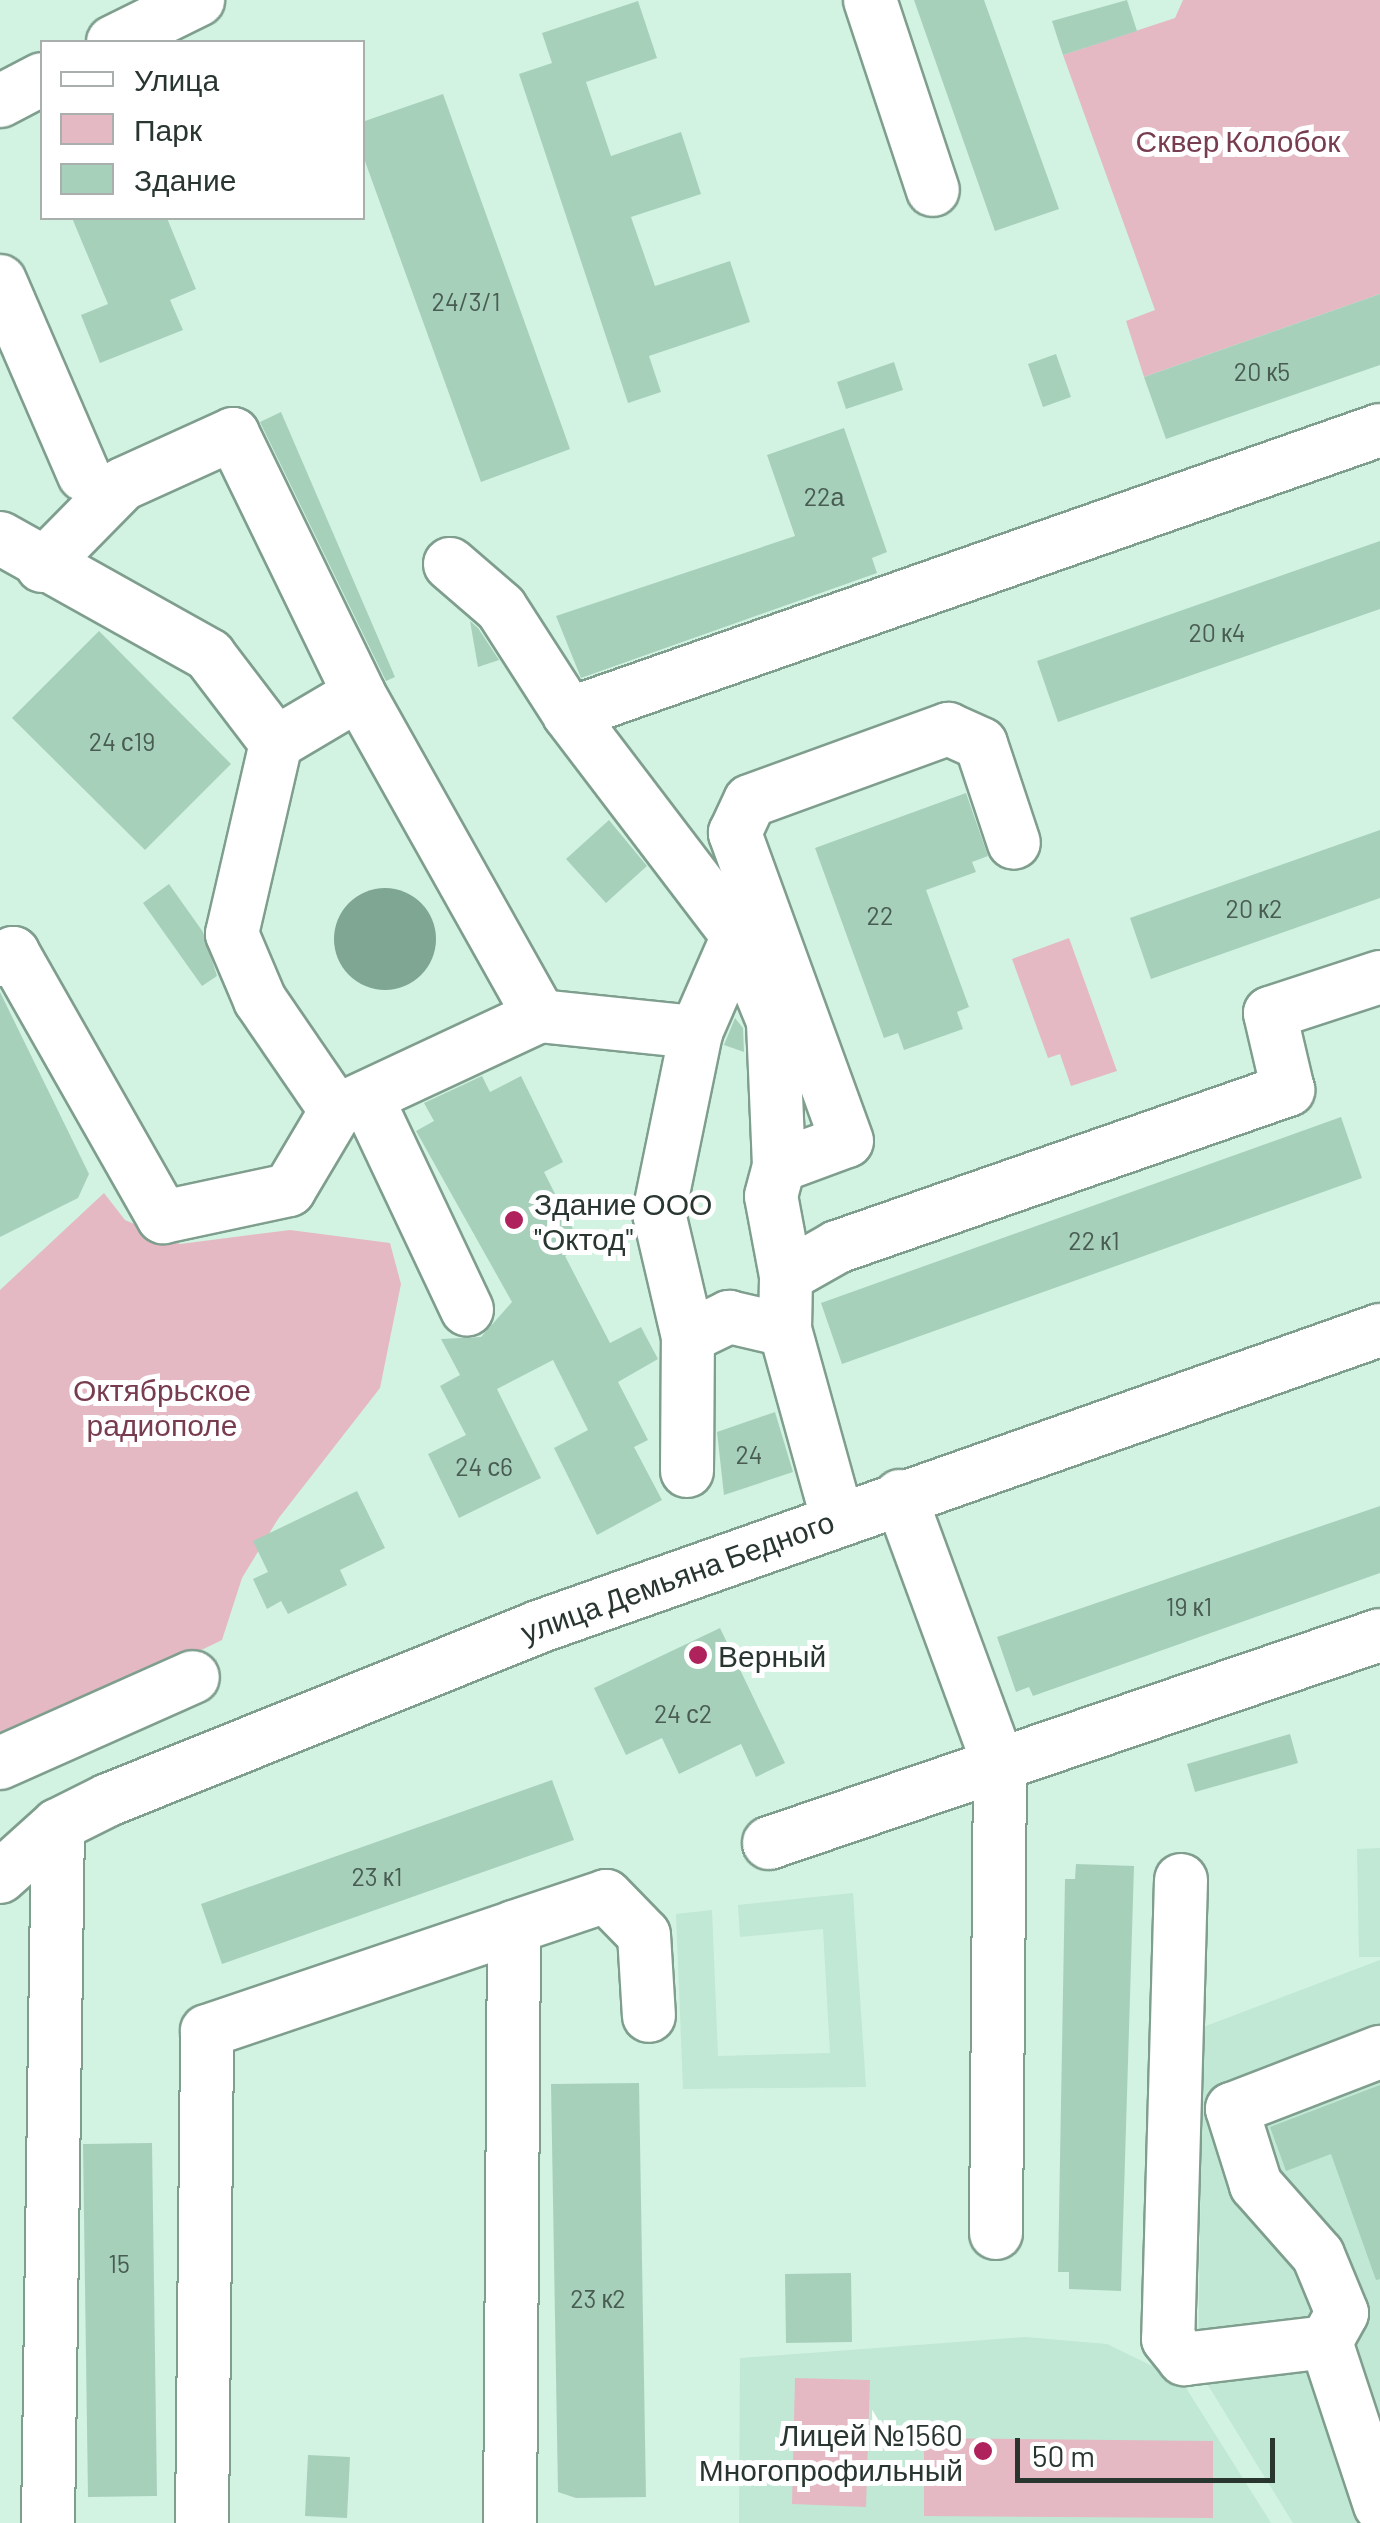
<!DOCTYPE html>
<meta charset="utf-8">
<style>
body{margin:0}
#map{position:relative;width:1380px;height:2523px;overflow:hidden;background:#d2f3e2;font-family:Barlow,sans-serif}
div>[style]{position:absolute}
.built>*{inset:0;background:#c0e8d4}
.green>*{inset:0;background:#e4b9c3}
.water>*{inset:0;background:#7ea692}
.round{border-radius:50%}
.building>*{inset:0;background:#a7d0bb}
.roads{filter:drop-shadow(2px 0 #7f9e8e) drop-shadow(-2px 0 #7f9e8e) drop-shadow(0 2px #7f9e8e) drop-shadow(0 -2px #7f9e8e)}
.minor>*{height:52px;margin:-26px;padding:0 26px;transform-origin:26px;border-radius:26px;background:#fff}
.dots>*{width:28px;height:28px;translate:-50% -50%;box-sizing:border-box;border:5px solid #fff;border-radius:50%}
span{translate:-50% -50%;white-space:nowrap;text-align:center;line-height:1.15;-webkit-text-stroke:10px #fff;paint-order:stroke}
.number-label{font-size:25px;color:#485c52}
.number-label span{-webkit-text-stroke-width:0}
.park-label{font-size:30px;color:#773d4e}
.poi-label{font-size:30px;color:#29362f}
.left{translate:0 -50%;text-align:left}
.right{translate:-100% -50%;text-align:right}
.street-label{font-size:30px;color:#29362f}
.legend{position:absolute;left:40px;top:40px;width:325px;height:180px;box-sizing:border-box;background:#fff;border:2px solid #a9afac;margin:0;padding:12px 18px;list-style:none;font-size:30px;color:#29362f}
.legend li{display:flex;align-items:center;gap:20px;height:50px}
.legend b{width:50px;border:2px solid #a9afac}
.scale{position:absolute;left:1015px;top:2438px;width:260px;height:45px;box-sizing:border-box;border:5px solid #29362f;border-top:0;padding-left:12px;font-size:30px;line-height:35px;white-space:nowrap;color:#29362f;-webkit-text-stroke:8px #fff;paint-order:stroke}
</style>
<div id="map">
<div class="built">
<i style="clip-path:polygon(1380px 1848px,1380px 1957px,1359px 1957px,1357px 1849px)"></i>
<i style="clip-path:polygon(853px 1893px,866px 2087px,683px 2089px,676px 1914px,712px 1910px,718px 2056px,830px 2053px,823px 1929px,740px 1937px,738px 1905px)"></i>
<i style="clip-path:polygon(1380px 1960px,1380px 2523px,1293px 2523px,1198px 2369px,1203px 2027px)"></i>
<i style="clip-path:polygon(1025px 2337px,1107px 2344px,1181px 2380px,1271px 2523px,739px 2523px,740px 2358px)"></i>
</div>
<div class="green">
<i style="clip-path:polygon(1183px 0,1380px 0,1380px 294px,1144px 377px,1126px 321px,1155px 310px,1063px 55px,1175px 18px)"></i>
<i style="clip-path:polygon(1069px 938px,1117px 1071px,1071px 1086px,1060px 1054px,1048px 1058px,1012px 959px)"></i>
<i style="clip-path:polygon(104px 1193px,125px 1220px,180px 1244px,290px 1230px,390px 1243px,401px 1284px,380px 1388px,278px 1519px,242px 1578px,222px 1640px,0 1748px,0 1290px)"></i>
<i style="clip-path:polygon(795px 2378px,870px 2380px,866px 2507px,792px 2504px)"></i>
<i style="clip-path:polygon(924px 2438px,1213px 2441px,1213px 2518px,924px 2516px)"></i>
</div>
<div class="water">
<i class="round" style="left:334px;top:888px;width:102px;height:102px"></i>
</div>
<div class="building">
<i style="clip-path:polygon(914px 0,984px 0,1059px 209px,995px 231px)"></i>
<i style="clip-path:polygon(1127px 0,1137px 31px,1063px 55px,1052px 21px)"></i>
<i style="clip-path:polygon(638px 1px,657px 58px,586px 82px,611px 156px,681px 132px,701px 194px,631px 217px,655px 286px,730px 261px,750px 322px,649px 356px,661px 392px,628px 403px,519px 74px,552px 63px,542px 33px)"></i>
<i style="clip-path:polygon(443px 94px,570px 449px,481px 482px,362px 153px,362px 122px)"></i>
<i style="clip-path:polygon(72px 218px,167px 218px,196px 289px,170px 300px,183px 330px,100px 363px,81px 315px,108px 304px)"></i>
<i style="clip-path:polygon(1380px 294px,1380px 365px,1166px 439px,1144px 377px)"></i>
<i style="clip-path:polygon(1056px 354px,1071px 397px,1043px 407px,1028px 364px)"></i>
<i style="clip-path:polygon(894px 362px,903px 390px,846px 409px,837px 382px)"></i>
<i style="clip-path:polygon(281px 412px,395px 677px,386px 681px,260px 422px)"></i>
<i style="clip-path:polygon(844px 428px,887px 552px,872px 558px,877px 573px,581px 678px,556px 616px,795px 536px,767px 455px)"></i>
<i style="clip-path:polygon(1380px 541px,1380px 609px,1058px 722px,1037px 661px)"></i>
<i style="clip-path:polygon(470px 621px,478px 628px,499px 660px,478px 667px)"></i>
<i style="clip-path:polygon(99px 631px,231px 764px,145px 850px,12px 718px)"></i>
<i style="clip-path:polygon(966px 793px,988px 856px,972px 862px,976px 872px,926px 890px,969px 1007px,957px 1012px,963px 1029px,904px 1050px,898px 1033px,884px 1038px,815px 848px)"></i>
<i style="clip-path:polygon(609px 820px,647px 866px,606px 903px,566px 859px)"></i>
<i style="clip-path:polygon(1380px 830px,1380px 898px,1151px 979px,1130px 918px)"></i>
<i style="clip-path:polygon(169px 884px,203px 932px,217px 976px,202px 986px,143px 903px)"></i>
<i style="clip-path:polygon(0 992px,89px 1174px,78px 1198px,0 1237px)"></i>
<i style="clip-path:polygon(735px 1018px,743px 1028px,744px 1052px,724px 1045px)"></i>
<i style="clip-path:polygon(482px 1076px,490px 1092px,521px 1076px,563px 1162px,544px 1172px,582px 1247px,565px 1256px,610px 1343px,641px 1327px,658px 1359px,618px 1382px,648px 1440px,634px 1447px,662px 1500px,597px 1535px,554px 1448px,588px 1430px,553px 1360px,497px 1389px,541px 1478px,459px 1518px,428px 1454px,466px 1435px,440px 1386px,460px 1375px,441px 1339px,481px 1337px,512px 1302px,416px 1131px,434px 1121px,424px 1103px)"></i>
<i style="clip-path:polygon(1341px 1117px,1362px 1178px,842px 1364px,821px 1303px)"></i>
<i style="clip-path:polygon(775px 1412px,793px 1472px,724px 1495px,717px 1432px)"></i>
<i style="clip-path:polygon(357px 1491px,385px 1548px,340px 1570px,347px 1585px,288px 1614px,281px 1601px,267px 1609px,253px 1579px,268px 1572px,253px 1541px)"></i>
<i style="clip-path:polygon(1380px 1506px,1380px 1573px,1033px 1696px,1029px 1687px,1016px 1692px,997px 1637px)"></i>
<i style="clip-path:polygon(720px 1628px,785px 1763px,756px 1777px,741px 1744px,679px 1774px,662px 1738px,626px 1755px,594px 1688px)"></i>
<i style="clip-path:polygon(1290px 1734px,1298px 1763px,1195px 1792px,1187px 1764px)"></i>
<i style="clip-path:polygon(552px 1780px,574px 1840px,222px 1964px,201px 1904px)"></i>
<i style="clip-path:polygon(1076px 1864px,1134px 1866px,1121px 2291px,1069px 2289px,1069px 2272px,1058px 2272px,1065px 1879px,1075px 1879px)"></i>
<i style="clip-path:polygon(639px 2083px,646px 2497px,576px 2498px,558px 2492px,551px 2084px)"></i>
<i style="clip-path:polygon(1380px 2085px,1380px 2279px,1376px 2280px,1331px 2154px,1286px 2171px,1270px 2127px)"></i>
<i style="clip-path:polygon(152px 2143px,157px 2496px,88px 2497px,83px 2144px)"></i>
<i style="clip-path:polygon(851px 2273px,852px 2342px,786px 2343px,785px 2274px)"></i>
<i style="clip-path:polygon(308px 2455px,350px 2457px,347px 2518px,305px 2516px)"></i>
</div>
<div class="roads">
<div class="minor">
<i style="left:870px;top:0;width:200px;rotate:71.7deg"></i>
<i style="left:113px;top:42px;width:95px;rotate:-26.3deg"></i>
<i style="left:0;top:101px;width:47px;rotate:-27.6deg"></i>
<i style="left:0;top:281px;width:211px;rotate:66.6deg"></i>
<i style="left:0;top:538px;width:240px;rotate:29.2deg"></i>
<i style="left:209px;top:655px;width:111px;rotate:52.7deg"></i>
<i style="left:276px;top:743px;width:96px;rotate:-30.6deg"></i>
<i style="left:450px;top:564px;width:67px;rotate:40.8deg"></i>
<i style="left:501px;top:608px;width:126px;rotate:57.3deg"></i>
<i style="left:42px;top:566px;width:115px;rotate:-45.4deg"></i>
<i style="left:123px;top:484px;width:121px;rotate:-24.4deg"></i>
<i style="left:233px;top:434px;width:289px;rotate:64.1deg"></i>
<i style="left:359px;top:694px;width:369px;rotate:60.7deg"></i>
<i style="left:540px;top:1016px;width:157px;rotate:5.9deg"></i>
<i style="left:276px;top:743px;width:196px;rotate:103deg"></i>
<i style="left:232px;top:934px;width:72px;rotate:67deg"></i>
<i style="left:260px;top:1000px;width:135px;rotate:55.6deg"></i>
<i style="left:0;top:960px;width:15px;rotate:-28deg"></i>
<i style="left:13px;top:953px;width:304px;rotate:60.4deg"></i>
<i style="left:163px;top:1217px;width:129px;rotate:-12.1deg"></i>
<i style="left:289px;top:1190px;width:92px;rotate:-59.3deg"></i>
<i style="left:336px;top:1111px;width:225px;rotate:-25deg"></i>
<i style="left:367px;top:1098px;width:234px;rotate:64.7deg"></i>
<i style="left:779px;top:1166px;width:145px;rotate:-92.4deg"></i>
<i style="left:773px;top:1021px;width:92px;rotate:-112.4deg"></i>
<i style="left:738px;top:936px;width:279px;rotate:-127.3deg"></i>
<i style="left:569px;top:714px;width:859px;rotate:-19.3deg"></i>
<i style="left:786px;top:1276px;width:81px;rotate:-100.6deg"></i>
<i style="left:771px;top:1196px;width:31px;rotate:-75deg"></i>
<i style="left:779px;top:1166px;width:72px;rotate:-20.2deg"></i>
<i style="left:847px;top:1141px;width:328px;rotate:-110deg"></i>
<i style="left:735px;top:833px;width:35px;rotate:-65deg"></i>
<i style="left:750px;top:801px;width:211px;rotate:-20deg"></i>
<i style="left:948px;top:729px;width:36px;rotate:24deg"></i>
<i style="left:981px;top:744px;width:104px;rotate:71.6deg"></i>
<i style="left:688px;top:1337px;width:46px;rotate:-26deg"></i>
<i style="left:729px;top:1317px;width:57px;rotate:13.1deg"></i>
<i style="left:687px;top:1471px;width:134px;rotate:-89.6deg"></i>
<i style="left:688px;top:1337px;width:127px;rotate:-103.2deg"></i>
<i style="left:659px;top:1213px;width:185px;rotate:-78.4deg"></i>
<i style="left:696px;top:1032px;width:105px;rotate:-66.4deg"></i>
<i style="left:900px;top:1496px;width:290px;rotate:69.8deg"></i>
<i style="left:1000px;top:1768px;width:465px;rotate:90.5deg"></i>
<i style="left:837px;top:1517px;width:194px;rotate:-105.5deg"></i>
<i style="left:785px;top:1330px;width:54px;rotate:-88.9deg"></i>
<i style="left:786px;top:1276px;width:59px;rotate:-29.6deg"></i>
<i style="left:837px;top:1247px;width:478px;rotate:-19.2deg"></i>
<i style="left:1288px;top:1090px;width:79px;rotate:-103.2deg"></i>
<i style="left:1270px;top:1013px;width:116px;rotate:-18.1deg"></i>
<i style="left:0;top:1763px;width:211px;rotate:-24deg"></i>
<i style="left:769px;top:1843px;width:645px;rotate:-18.8deg"></i>
<i style="left:0;top:1877px;width:78px;rotate:-41.9deg"></i>
<i style="left:58px;top:1825px;width:56px;rotate:-26.6deg"></i>
<i style="left:108px;top:1800px;width:463px;rotate:-21.9deg"></i>
<i style="left:538px;top:1627px;width:893px;rotate:-19.43deg"></i>
<i style="left:1181px;top:1880px;width:459px;rotate:91.6deg"></i>
<i style="left:1168px;top:2339px;width:26px;rotate:51deg"></i>
<i style="left:1184px;top:2359px;width:143px;rotate:-6.8deg"></i>
<i style="left:1326px;top:2342px;width:172px;rotate:71.7deg"></i>
<i style="left:514px;top:1927px;width:97px;rotate:-18.6deg"></i>
<i style="left:606px;top:1896px;width:54px;rotate:45.7deg"></i>
<i style="left:644px;top:1935px;width:81px;rotate:86.5deg"></i>
<i style="left:1326px;top:2342px;width:33px;rotate:-61deg"></i>
<i style="left:1342px;top:2313px;width:63px;rotate:-112.5deg"></i>
<i style="left:1318px;top:2255px;width:94px;rotate:-131.5deg"></i>
<i style="left:1256px;top:2185px;width:80px;rotate:-107.5deg"></i>
<i style="left:1232px;top:2109px;width:159px;rotate:-21.1deg"></i>
<i style="left:48px;top:2523px;width:698px;rotate:-89.18deg"></i>
<i style="left:202px;top:2523px;width:492px;rotate:-89.4deg"></i>
<i style="left:207px;top:2031px;width:324px;rotate:-18.7deg"></i>
<i style="left:514px;top:1927px;width:596px;rotate:90.38deg"></i>
</div>
</div>
<div class="dots">
<i style="left:514px;top:1220px;background:#af225c"></i>
<i style="left:698px;top:1655px;background:#af225c"></i>
<i style="left:983px;top:2451px;background:#af225c"></i>
</div>
<div class="number-label">
<span style="left:466px;top:301px">24/3/1</span>
<span style="left:1262px;top:371px">20 к5</span>
<span style="left:824px;top:496px">22а</span>
<span style="left:1217px;top:632px">20 к4</span>
<span style="left:122px;top:741px">24 с19</span>
<span style="left:1254px;top:908px">20 к2</span>
<span style="left:880px;top:915px">22</span>
<span style="left:1094px;top:1240px">22 к1</span>
<span style="left:749px;top:1454px">24</span>
<span style="left:484px;top:1466px">24 с6</span>
<span style="left:1189px;top:1606px">19 к1</span>
<span style="left:683px;top:1713px">24 с2</span>
<span style="left:377px;top:1876px">23 к1</span>
<span style="left:119px;top:2263px">15</span>
<span style="left:598px;top:2298px">23 к2</span>
</div>
<div class="park-label">
<span style="left:1238px;top:140px">Сквер Колобок</span>
<span style="left:162px;top:1406px">Октябрьское<br>радиополе</span>
</div>
<div class="poi-label">
<span class="left" style="left:534px;top:1220px">Здание ООО<br>"Октод"</span>
<span class="left" style="left:718px;top:1655px">Верный</span>
<span class="right" style="left:963px;top:2451px">Лицей №1560<br>Многопрофильный</span>
</div>
<div class="street-label">
<span style="left:677px;top:1576px;rotate:-20deg">улица Демьяна Бедного</span>
</div>
<ul class="legend">
<li><b style="height:12px;background:#fff"></b>Улица</li>
<li><b style="height:28px;background:#e4b9c3"></b>Парк</li>
<li><b style="height:28px;background:#a7d0bb"></b>Здание</li>
</ul>
<div class="scale">50 m</div>
</div>
